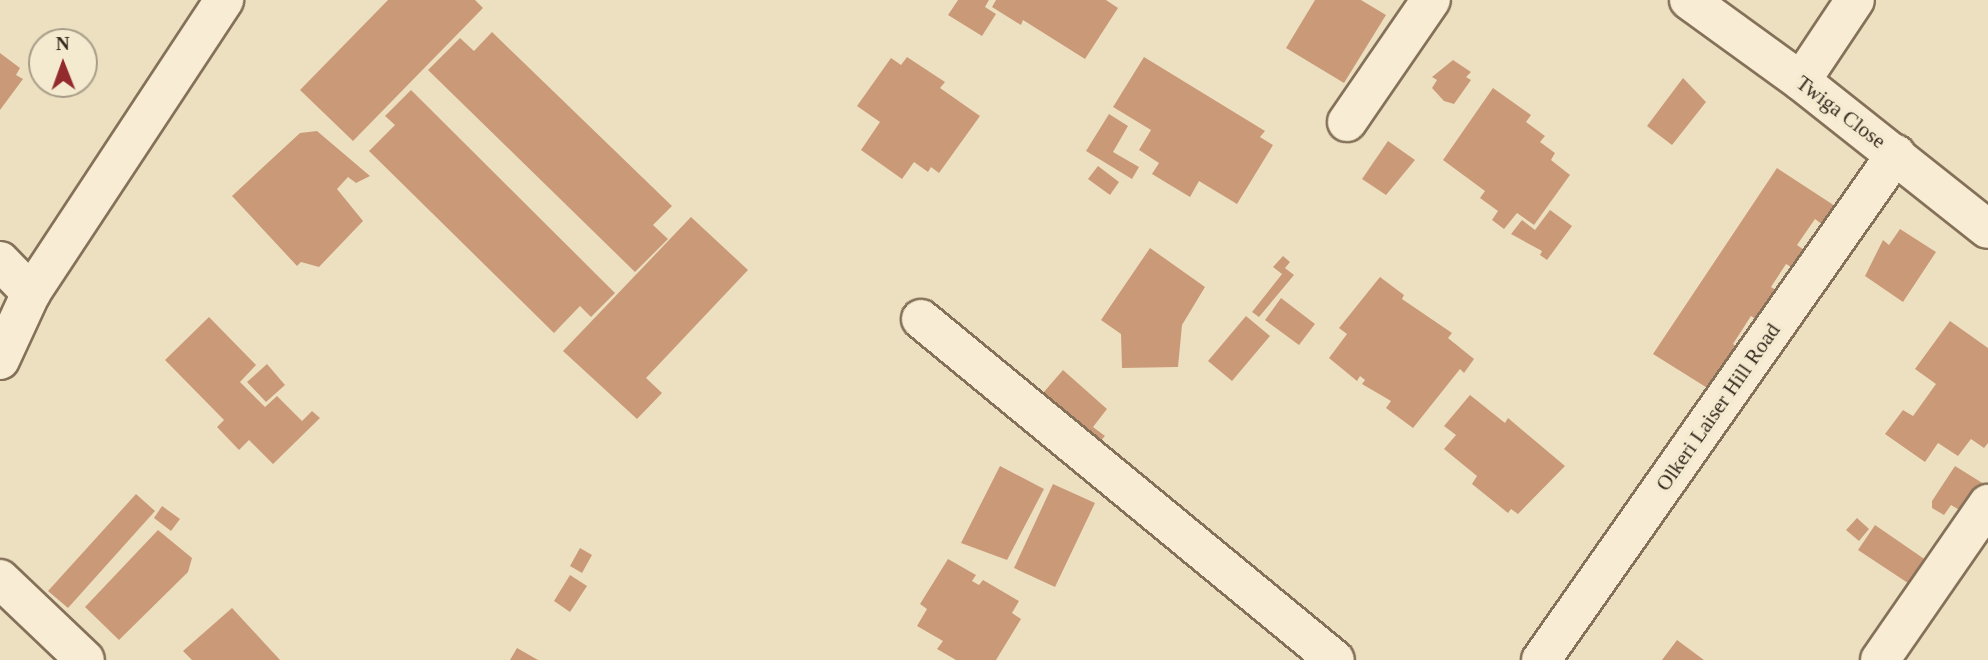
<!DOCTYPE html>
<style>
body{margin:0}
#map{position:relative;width:1988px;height:660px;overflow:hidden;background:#ede0c1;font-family:Georgia,serif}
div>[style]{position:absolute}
.building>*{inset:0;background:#ca9a78}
.roads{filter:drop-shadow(2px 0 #857159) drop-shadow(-2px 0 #857159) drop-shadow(0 2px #857159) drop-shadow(0 -2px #857159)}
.minor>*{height:38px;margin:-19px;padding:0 19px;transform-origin:19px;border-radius:19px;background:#f8edd4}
span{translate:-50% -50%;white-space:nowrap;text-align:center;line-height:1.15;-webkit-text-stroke:7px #f4ead0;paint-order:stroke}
.street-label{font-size:21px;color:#35291d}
.north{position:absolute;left:28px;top:28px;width:70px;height:70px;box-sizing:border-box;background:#f4ead0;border:2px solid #a89d88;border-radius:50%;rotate:359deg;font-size:19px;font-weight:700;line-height:28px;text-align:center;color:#35291d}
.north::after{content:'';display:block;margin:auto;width:24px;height:32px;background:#932b2c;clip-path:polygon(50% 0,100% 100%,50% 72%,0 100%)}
</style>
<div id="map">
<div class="building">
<i style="clip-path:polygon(388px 0,475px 0,483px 8px,353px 141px,300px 90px)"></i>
<i style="clip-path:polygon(958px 0,989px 0,985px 7px,996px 14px,982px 36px,948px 15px)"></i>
<i style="clip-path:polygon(996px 0,1106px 0,1118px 8px,1085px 59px,1023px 20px,1021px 25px,992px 7px)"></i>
<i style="clip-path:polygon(1315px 0,1361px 0,1386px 15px,1344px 83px,1286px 48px)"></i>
<i style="clip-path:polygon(492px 32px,672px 206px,653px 225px,668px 239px,635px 272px,428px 70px,460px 38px,474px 51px)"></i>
<i style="clip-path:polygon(0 53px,20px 68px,16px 75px,23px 79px,0 110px)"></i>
<i style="clip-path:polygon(907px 57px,945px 82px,940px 88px,980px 116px,939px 173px,931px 167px,928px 172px,914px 162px,902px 179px,861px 150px,880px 122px,857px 106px,891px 58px,901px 65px)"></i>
<i style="clip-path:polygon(1144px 57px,1265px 131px,1260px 137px,1273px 145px,1237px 204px,1199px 181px,1190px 197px,1152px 174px,1159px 163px,1139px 150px,1151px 130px,1113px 107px)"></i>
<i style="clip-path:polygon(1453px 60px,1471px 72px,1466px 77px,1471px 80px,1454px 104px,1444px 101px,1432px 88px,1437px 80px,1432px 77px)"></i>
<i style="clip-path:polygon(1683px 78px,1706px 102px,1672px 145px,1647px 126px)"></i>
<i style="clip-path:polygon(1493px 88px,1531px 115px,1526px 122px,1545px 136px,1540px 142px,1555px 153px,1551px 160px,1570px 175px,1534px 225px,1517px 213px,1504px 229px,1492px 220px,1498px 211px,1480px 198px,1485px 191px,1443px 160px)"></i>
<i style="clip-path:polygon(411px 90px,615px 293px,591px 317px,580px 306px,554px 333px,369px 151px,395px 125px,385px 116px)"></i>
<i style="clip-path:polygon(1109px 114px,1128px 126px,1113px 152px,1139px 167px,1132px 179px,1086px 151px)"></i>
<i style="clip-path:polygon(317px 131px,370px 176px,356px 183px,348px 177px,337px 189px,363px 221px,319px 267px,301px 262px,297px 266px,232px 196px,300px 133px)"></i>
<i style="clip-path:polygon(1388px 141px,1415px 160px,1386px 195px,1362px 179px)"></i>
<i style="clip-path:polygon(1098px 166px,1119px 182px,1110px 195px,1088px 179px)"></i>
<i style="clip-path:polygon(1777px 168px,1835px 206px,1823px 225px,1815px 219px,1797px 245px,1807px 252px,1795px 269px,1786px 264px,1771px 287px,1784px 295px,1757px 320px,1751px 316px,1733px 344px,1742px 350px,1709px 389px,1653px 354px)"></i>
<i style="clip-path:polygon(1550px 210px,1572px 226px,1547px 260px,1540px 255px,1542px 251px,1511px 234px,1522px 220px,1535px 230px)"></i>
<i style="clip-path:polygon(691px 217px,748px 270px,646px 378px,662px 393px,637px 419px,563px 351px)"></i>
<i style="clip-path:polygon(1900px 229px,1936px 252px,1903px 302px,1865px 276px,1883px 240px,1889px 245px)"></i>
<i style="clip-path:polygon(1150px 248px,1205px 287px,1182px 325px,1178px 367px,1122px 368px,1121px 334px,1101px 320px)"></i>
<i style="clip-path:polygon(1283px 256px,1290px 262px,1285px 268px,1294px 275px,1259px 317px,1252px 312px,1282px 274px,1273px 267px)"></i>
<i style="clip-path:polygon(1380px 277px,1404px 295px,1402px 299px,1452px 333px,1448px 338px,1474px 359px,1464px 373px,1460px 369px,1413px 428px,1386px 408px,1391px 401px,1362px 384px,1365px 380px,1360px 376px,1357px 381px,1329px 358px,1347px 334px,1339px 328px)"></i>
<i style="clip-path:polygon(1281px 298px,1315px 324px,1299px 345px,1265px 320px)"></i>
<i style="clip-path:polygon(1246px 316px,1270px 336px,1232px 381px,1208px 361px)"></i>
<i style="clip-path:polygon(209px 317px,256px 365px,240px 382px,265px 407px,277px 396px,302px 421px,312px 411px,320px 418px,273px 464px,249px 440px,239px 450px,217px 427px,224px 420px,165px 360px)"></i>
<i style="clip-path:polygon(1950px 321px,1988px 348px,1988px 443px,1984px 448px,1971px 439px,1958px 456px,1938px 443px,1925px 462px,1885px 434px,1903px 410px,1913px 416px,1936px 384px,1915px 369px)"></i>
<i style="clip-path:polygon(267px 364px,285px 385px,266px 402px,247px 382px)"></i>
<i style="clip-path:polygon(1063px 370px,1107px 409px,1093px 427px,1105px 436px,1092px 450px,1036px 401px)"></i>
<i style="clip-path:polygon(1470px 395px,1505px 423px,1508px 418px,1565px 466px,1518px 514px,1511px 509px,1508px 513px,1472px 484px,1477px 476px,1444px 449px,1456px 435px,1444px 426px)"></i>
<i style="clip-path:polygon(1000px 466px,1044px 489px,1007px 560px,961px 543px)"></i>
<i style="clip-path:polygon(1955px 466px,1984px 484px,1966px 514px,1951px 505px,1944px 515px,1932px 508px,1932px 501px)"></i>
<i style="clip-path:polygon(1053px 484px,1095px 503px,1055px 587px,1014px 568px)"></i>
<i style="clip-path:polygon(136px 494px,155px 511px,68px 608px,48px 591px)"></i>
<i style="clip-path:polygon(162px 506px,180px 519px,171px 531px,154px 518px)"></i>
<i style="clip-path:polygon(1857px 518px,1869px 529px,1859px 541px,1846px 530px)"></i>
<i style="clip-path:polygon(1875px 525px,1933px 565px,1917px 589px,1858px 550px)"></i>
<i style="clip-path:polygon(158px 530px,192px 558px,188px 572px,119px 640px,85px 607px)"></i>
<i style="clip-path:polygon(580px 548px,592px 555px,582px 573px,570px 566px)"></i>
<i style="clip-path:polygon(948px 559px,976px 575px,972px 581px,979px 585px,983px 580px,1019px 601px,1012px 613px,1021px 619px,996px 660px,956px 660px,937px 649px,943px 641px,917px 626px,927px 609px,920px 604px)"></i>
<i style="clip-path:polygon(570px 575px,587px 586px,570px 612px,554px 601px)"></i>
<i style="clip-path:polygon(232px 608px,280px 660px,192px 660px,183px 651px)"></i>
<i style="clip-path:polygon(1677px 640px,1704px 660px,1662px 660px)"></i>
<i style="clip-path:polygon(517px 648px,538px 660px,510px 660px)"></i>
</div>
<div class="roads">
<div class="minor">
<i style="left:1689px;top:0;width:138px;rotate:35.9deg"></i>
<i style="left:1801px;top:81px;width:238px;rotate:38.4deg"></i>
<i style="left:1801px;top:81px;width:97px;rotate:-56.3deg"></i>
<i style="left:1347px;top:122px;width:148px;rotate:-55.5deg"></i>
<i style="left:0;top:261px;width:45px;rotate:45.9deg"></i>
<i style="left:921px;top:319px;width:536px;rotate:39.48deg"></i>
<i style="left:0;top:360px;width:74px;rotate:-65.2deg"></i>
<i style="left:31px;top:293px;width:351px;rotate:-56.6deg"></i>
<i style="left:0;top:579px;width:117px;rotate:43.6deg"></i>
<i style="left:1541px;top:660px;width:618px;rotate:-54.95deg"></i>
<i style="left:1880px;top:660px;width:190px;rotate:-55.3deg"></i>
</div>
</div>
<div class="street-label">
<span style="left:1841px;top:112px;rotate:37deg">Twiga Close</span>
<span style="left:1718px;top:407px;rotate:-55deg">Olkeri Laiser Hill Road</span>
</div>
<div class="north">N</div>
</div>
